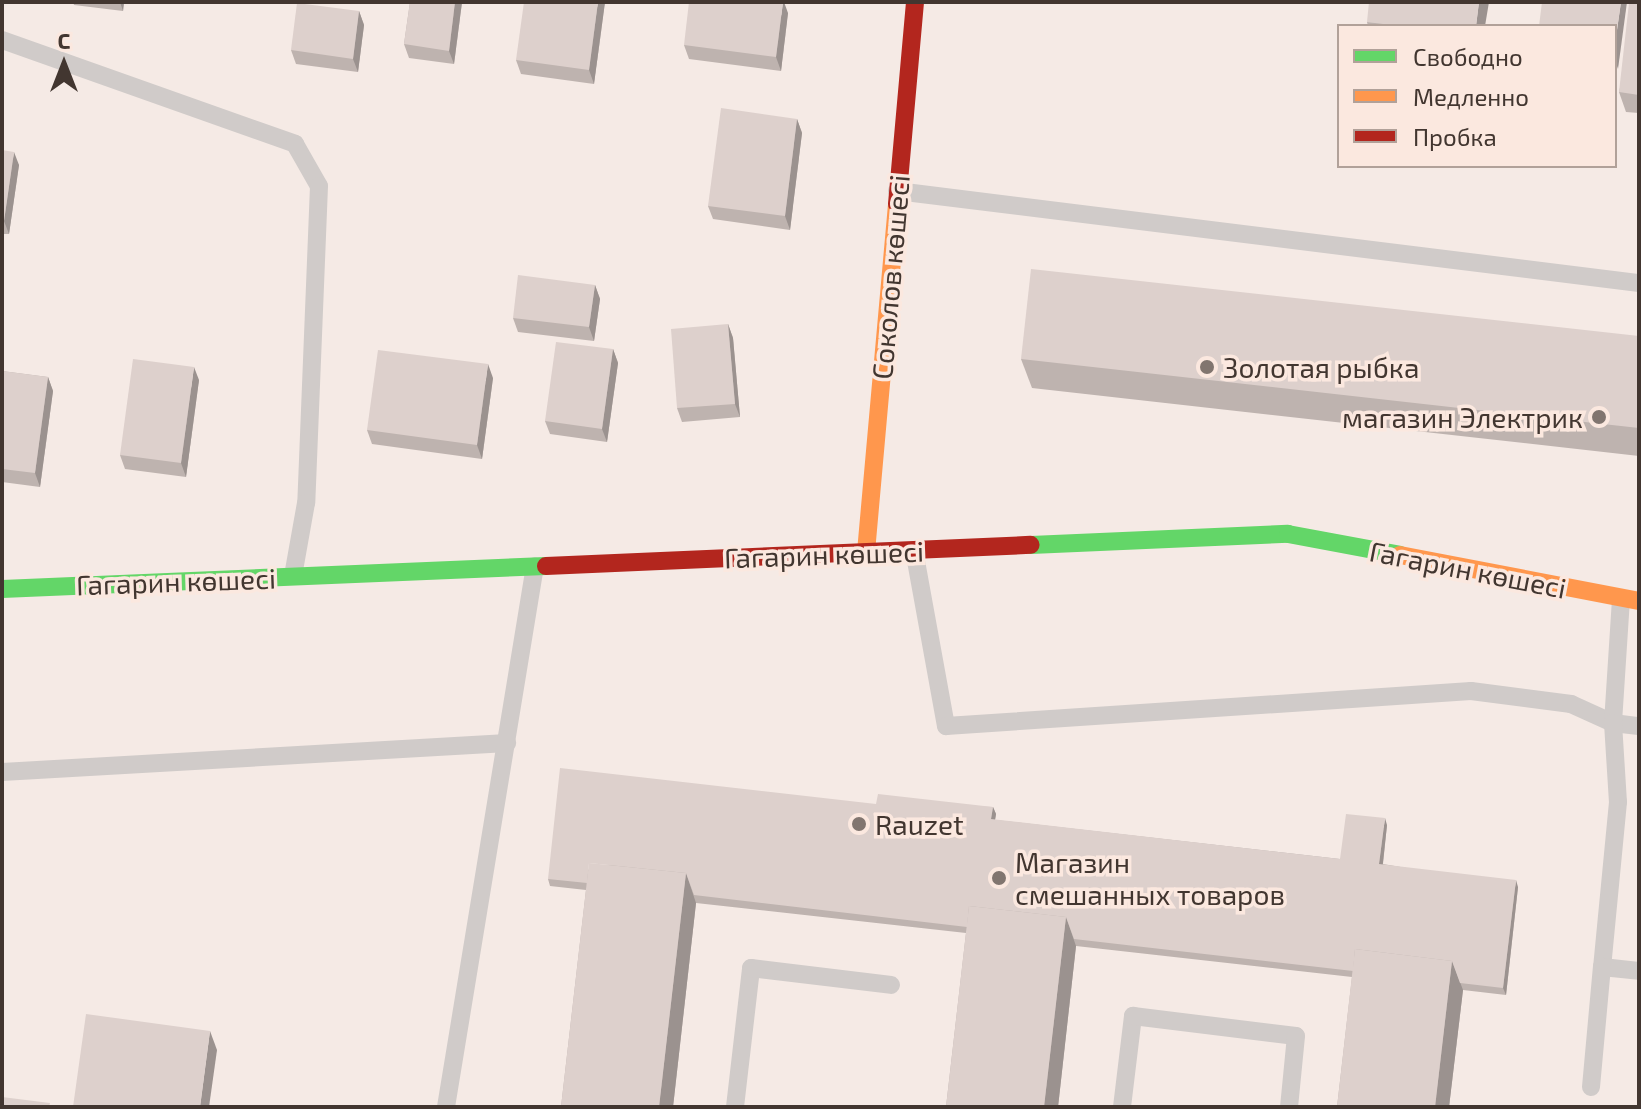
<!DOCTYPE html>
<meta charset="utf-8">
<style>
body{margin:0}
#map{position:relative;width:1641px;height:1109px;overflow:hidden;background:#f5eae5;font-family:"Exo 2",sans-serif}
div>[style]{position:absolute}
.lane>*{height:18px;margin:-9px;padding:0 9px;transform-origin:9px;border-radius:9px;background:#d0cbc9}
.fast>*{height:18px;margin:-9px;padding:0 9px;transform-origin:9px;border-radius:9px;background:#63d668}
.slow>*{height:18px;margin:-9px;padding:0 9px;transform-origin:9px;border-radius:9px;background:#ff974d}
.jam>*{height:18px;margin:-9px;padding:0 9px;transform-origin:9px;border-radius:9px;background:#b3261e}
.wall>*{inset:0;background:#beb3af}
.shaded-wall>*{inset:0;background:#9b928f}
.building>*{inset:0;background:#ddd0cc}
.dots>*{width:22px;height:22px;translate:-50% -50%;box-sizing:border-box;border:4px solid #fbe8df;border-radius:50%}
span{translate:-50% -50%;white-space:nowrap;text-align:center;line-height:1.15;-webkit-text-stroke:7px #fbe8df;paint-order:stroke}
.street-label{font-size:28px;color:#423630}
.poi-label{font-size:28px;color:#423630}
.left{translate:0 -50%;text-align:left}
.right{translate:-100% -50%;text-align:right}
.frame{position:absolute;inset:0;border:4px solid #423630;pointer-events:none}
.legend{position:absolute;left:1337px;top:24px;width:280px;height:144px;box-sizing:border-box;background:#fbe8df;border:2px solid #b1a199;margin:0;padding:10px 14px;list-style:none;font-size:24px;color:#423630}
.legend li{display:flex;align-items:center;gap:16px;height:40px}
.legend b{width:40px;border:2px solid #b1a199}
.north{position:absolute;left:24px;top:24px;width:80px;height:80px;-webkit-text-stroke:6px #fbe8df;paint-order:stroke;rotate:0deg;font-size:22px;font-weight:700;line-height:32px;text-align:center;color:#423630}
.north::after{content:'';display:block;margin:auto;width:28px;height:36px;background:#423630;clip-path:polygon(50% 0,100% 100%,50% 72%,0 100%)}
</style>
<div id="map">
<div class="lane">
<i style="left:2px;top:40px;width:311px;rotate:19.5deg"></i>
<i style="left:295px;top:144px;width:48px;rotate:60.3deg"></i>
<i style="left:319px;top:186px;width:317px;rotate:92.3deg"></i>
<i style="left:306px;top:503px;width:74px;rotate:100.1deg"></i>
<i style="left:897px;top:191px;width:748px;rotate:7.07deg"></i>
<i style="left:914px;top:550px;width:179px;rotate:79.7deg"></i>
<i style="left:946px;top:726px;width:526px;rotate:-3.81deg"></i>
<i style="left:1471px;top:691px;width:101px;rotate:7.4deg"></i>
<i style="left:1571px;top:704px;width:46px;rotate:24.3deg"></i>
<i style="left:1613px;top:723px;width:26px;rotate:7deg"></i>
<i style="left:1621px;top:599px;width:124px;rotate:93.7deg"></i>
<i style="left:1613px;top:723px;width:79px;rotate:86.4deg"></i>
<i style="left:1618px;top:802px;width:166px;rotate:95.5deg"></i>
<i style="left:1602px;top:967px;width:37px;rotate:6deg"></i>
<i style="left:2px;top:772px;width:506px;rotate:-3.29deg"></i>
<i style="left:1591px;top:1087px;width:121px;rotate:-84.8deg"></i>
<i style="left:446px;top:1107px;width:548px;rotate:-80.66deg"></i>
<i style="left:735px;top:1107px;width:140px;rotate:-83.4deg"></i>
<i style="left:751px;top:968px;width:141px;rotate:6.9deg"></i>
<i style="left:1122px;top:1107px;width:92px;rotate:-83.1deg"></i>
<i style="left:1133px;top:1016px;width:164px;rotate:7deg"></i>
<i style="left:1296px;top:1036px;width:71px;rotate:95.6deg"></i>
</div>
<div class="fast">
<i style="left:1031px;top:545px;width:257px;rotate:-2.5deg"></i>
<i style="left:1288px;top:534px;width:114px;rotate:10.6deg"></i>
<i style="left:2px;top:589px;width:544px;rotate:-2.42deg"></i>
</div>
<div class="slow">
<i style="left:866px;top:552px;width:349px;rotate:-84.9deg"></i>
<i style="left:1400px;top:555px;width:243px;rotate:10.9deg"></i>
</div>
<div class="jam">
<i style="left:897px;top:204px;width:203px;rotate:-84.9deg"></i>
<i style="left:546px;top:566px;width:485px;rotate:-2.5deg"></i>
</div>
<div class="wall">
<i style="clip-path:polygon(73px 2px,124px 2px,123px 11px,74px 5px)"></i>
<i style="clip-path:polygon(410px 2px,462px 2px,454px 64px,409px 58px,404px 44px)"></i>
<i style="clip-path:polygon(605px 2px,594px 84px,521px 74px,516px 60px)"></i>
<i style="clip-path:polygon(1639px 4px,1639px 113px,1626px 112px,1619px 92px)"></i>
<i style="clip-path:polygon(359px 11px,364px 25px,358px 72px,296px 64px,291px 50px)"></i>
<i style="clip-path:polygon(788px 13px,781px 71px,689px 59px,684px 45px)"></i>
<i style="clip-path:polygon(1367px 22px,1485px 26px,1368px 26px)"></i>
<i style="clip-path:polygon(797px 119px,802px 133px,790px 230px,713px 219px,708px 206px)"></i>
<i style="clip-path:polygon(2px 150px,19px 165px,9px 234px,2px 234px)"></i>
<i style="clip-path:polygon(595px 285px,600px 299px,594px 341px,518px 332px,513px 318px)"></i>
<i style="clip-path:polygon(728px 324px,733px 338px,740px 417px,682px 422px,677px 408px)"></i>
<i style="clip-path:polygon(1639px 336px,1639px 456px,1032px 388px,1021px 359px)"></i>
<i style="clip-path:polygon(613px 349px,618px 363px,607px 442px,550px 434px,545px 421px)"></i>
<i style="clip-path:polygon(2px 371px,48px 377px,53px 391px,40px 487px,2px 482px)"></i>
<i style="clip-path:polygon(493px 378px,482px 459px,372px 444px,367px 430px)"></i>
<i style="clip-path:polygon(199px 380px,186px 477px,125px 469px,120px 455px)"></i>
<i style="clip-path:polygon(876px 804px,993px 807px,996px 814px,995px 820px,1340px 859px,1387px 825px,1383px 864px,1518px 887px,1506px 995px,1463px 990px,1449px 1107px,1337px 1107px,1352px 977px,1076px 946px,1058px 1107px,946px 1107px,966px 933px,696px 903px,673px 1107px,561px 1107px,586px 890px,550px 886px,548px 879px)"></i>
</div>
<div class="shaded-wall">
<i style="clip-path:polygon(120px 2px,124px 2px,123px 11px)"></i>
<i style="clip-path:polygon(455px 2px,462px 2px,454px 64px,449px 51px)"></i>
<i style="clip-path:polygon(598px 2px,605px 2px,594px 84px,589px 70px)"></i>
<i style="clip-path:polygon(783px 2px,784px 2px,788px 13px,781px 71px,776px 57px)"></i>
<i style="clip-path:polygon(1479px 2px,1489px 2px,1485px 26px,1476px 26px)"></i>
<i style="clip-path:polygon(1621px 2px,1627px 2px,1618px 69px,1615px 60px,1615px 44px)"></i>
<i style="clip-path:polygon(359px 11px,364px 25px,358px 72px,353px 59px)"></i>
<i style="clip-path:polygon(797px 119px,802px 133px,790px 230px,785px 216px)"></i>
<i style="clip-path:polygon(14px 152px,19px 165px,9px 234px,4px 221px)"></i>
<i style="clip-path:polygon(595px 285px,600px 299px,594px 341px,589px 327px)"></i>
<i style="clip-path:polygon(728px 324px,733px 338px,740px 417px,735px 404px)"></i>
<i style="clip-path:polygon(613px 349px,618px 363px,607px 442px,602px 429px)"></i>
<i style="clip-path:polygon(488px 364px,493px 378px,482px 459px,477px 445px)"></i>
<i style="clip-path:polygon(194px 367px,199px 380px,186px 477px,181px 463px)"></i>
<i style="clip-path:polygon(48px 377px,53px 391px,40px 487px,35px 473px)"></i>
<i style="clip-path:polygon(993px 807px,996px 814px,994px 826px,991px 819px)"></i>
<i style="clip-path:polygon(1385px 818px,1387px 825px,1382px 871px,1379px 864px)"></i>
<i style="clip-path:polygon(686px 873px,696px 903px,673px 1107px,659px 1107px)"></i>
<i style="clip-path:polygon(1516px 880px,1518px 887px,1506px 995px,1503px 988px)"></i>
<i style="clip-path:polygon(1066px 917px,1076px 946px,1058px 1107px,1044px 1107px)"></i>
<i style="clip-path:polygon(1452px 961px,1463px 990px,1449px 1107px,1435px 1107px)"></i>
<i style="clip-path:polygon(210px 1031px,217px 1050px,209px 1107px,200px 1107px)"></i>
</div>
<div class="building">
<i style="clip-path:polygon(410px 2px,455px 2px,449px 51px,404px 44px)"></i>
<i style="clip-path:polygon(524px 2px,598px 2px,589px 70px,516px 60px)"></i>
<i style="clip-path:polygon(689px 2px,783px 2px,776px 57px,684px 45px)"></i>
<i style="clip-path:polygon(1369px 2px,1479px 2px,1476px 26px,1399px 26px,1367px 22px)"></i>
<i style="clip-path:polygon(1542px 2px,1621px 2px,1615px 44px,1615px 26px,1539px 26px)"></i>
<i style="clip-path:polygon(297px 3px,359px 11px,353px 59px,291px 50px)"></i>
<i style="clip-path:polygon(1629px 3px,1639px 4px,1639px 95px,1619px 92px)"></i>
<i style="clip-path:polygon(721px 108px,797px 119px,785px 216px,708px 206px)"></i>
<i style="clip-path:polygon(2px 150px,14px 152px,4px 221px,2px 220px)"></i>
<i style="clip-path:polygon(1031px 269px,1639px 336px,1639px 428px,1021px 359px)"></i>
<i style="clip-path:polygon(518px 275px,595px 285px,589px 327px,513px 318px)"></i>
<i style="clip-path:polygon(728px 324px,735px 404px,677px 408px,671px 329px)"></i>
<i style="clip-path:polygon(556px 342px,613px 349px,602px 429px,545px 421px)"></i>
<i style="clip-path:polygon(378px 350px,488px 364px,477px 445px,367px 430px)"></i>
<i style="clip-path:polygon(133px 359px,194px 367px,181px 463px,120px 455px)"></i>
<i style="clip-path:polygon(2px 371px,48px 377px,35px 473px,2px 469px)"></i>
<i style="clip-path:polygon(560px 768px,876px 804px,878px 794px,993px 807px,991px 819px,1340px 859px,1346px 814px,1385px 818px,1379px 864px,1516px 880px,1503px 988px,1460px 983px,1452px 961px,1355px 949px,1353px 971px,1074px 939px,1066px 917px,969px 906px,967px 927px,694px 895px,686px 873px,589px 863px,587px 883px,548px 879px)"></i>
<i style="clip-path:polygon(589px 863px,686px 873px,659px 1107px,561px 1107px)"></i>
<i style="clip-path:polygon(969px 906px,1066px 917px,1044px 1107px,946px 1107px)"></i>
<i style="clip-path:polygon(1355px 949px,1452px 961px,1435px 1107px,1337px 1107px)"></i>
<i style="clip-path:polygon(86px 1014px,210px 1031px,200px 1107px,73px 1107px)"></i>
<i style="clip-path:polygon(2px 1097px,50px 1103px,49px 1107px,2px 1107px)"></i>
</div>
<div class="dots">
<i style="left:1207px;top:367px;background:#81756f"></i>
<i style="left:1599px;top:417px;background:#81756f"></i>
<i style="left:859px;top:824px;background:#81756f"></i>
<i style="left:999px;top:878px;background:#81756f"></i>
</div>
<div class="street-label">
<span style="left:890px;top:277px;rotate:-85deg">Соколов көшесі</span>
<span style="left:824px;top:554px;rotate:-2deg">Гагарин көшесі</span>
<span style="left:1468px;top:569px;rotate:11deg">Гагарин көшесі</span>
<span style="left:176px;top:581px;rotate:-2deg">Гагарин көшесі</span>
</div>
<div class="poi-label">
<span class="left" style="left:1223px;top:367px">Золотая рыбка</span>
<span class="right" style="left:1583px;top:417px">магазин Электрик</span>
<span class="left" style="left:875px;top:824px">Rauzet</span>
<span class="left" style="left:1015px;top:878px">Магазин<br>смешанных товаров</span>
</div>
<div class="frame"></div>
<ul class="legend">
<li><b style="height:10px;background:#63d668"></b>Свободно</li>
<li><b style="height:10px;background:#ff974d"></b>Медленно</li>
<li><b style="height:10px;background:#b3261e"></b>Пробка</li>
</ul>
<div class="north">С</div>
</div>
